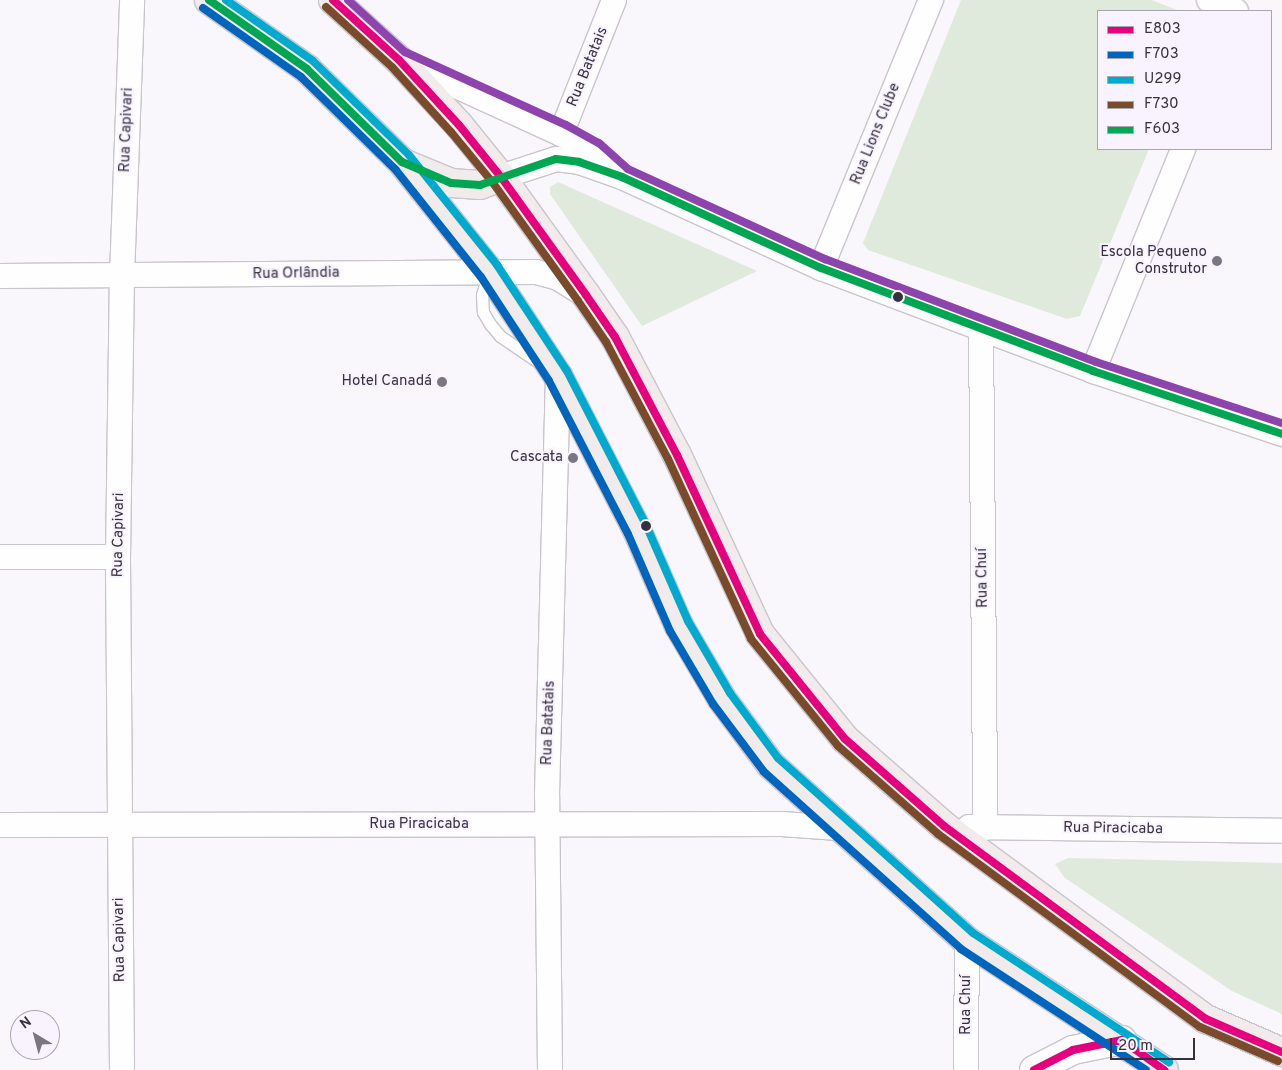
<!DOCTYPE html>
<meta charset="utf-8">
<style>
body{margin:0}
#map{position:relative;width:1282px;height:1070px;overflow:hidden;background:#f9f6fc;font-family:Overpass,sans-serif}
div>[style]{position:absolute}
.green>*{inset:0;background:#e0eadc}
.roads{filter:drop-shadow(1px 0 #c9c5cd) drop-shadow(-1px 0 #c9c5cd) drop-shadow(0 1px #c9c5cd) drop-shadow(0 -1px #c9c5cd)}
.service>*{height:11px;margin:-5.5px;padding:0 5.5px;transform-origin:5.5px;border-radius:5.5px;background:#fefeff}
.minor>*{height:24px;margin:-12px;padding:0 12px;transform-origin:12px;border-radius:12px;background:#fefeff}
.tertiary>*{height:28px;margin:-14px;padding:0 14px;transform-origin:14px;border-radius:14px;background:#fefeff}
.primary>*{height:28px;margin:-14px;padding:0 14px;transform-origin:14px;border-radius:14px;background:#f1eceb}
.bus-1>*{height:8px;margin:-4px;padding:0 4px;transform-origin:4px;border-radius:4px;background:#e5007d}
.bus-2>*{height:8px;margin:-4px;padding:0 4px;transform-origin:4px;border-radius:4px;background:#0065bd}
.bus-3>*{height:8px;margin:-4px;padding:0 4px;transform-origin:4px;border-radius:4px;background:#00a9ce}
.bus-4>*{height:8px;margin:-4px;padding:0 4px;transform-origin:4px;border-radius:4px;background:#7a4b2a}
.bus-5>*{height:8px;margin:-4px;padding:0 4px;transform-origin:4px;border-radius:4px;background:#00a651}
.bus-6>*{height:8px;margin:-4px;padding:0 4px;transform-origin:4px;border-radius:4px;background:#8e44ad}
.dots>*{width:14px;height:14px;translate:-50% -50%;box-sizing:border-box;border:2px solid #f8f3ff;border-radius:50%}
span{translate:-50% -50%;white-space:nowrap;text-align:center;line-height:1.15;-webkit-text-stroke:4px #f8f3ff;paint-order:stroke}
.street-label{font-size:15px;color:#36323d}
.poi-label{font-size:15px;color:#36323d}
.right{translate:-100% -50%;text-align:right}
.legend{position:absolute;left:1097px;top:10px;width:175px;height:140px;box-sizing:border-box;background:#f8f3ff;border:1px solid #aaa6b1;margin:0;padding:6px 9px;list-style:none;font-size:15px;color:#36323d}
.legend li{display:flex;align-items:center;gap:10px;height:25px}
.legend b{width:25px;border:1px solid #aaa6b1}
.north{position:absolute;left:10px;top:1010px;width:50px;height:50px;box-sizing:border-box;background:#f8f3ff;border:1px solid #aaa6b1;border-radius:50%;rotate:323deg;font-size:14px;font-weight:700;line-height:20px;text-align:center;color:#36323d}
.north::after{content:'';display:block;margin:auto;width:18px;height:22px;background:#7a7780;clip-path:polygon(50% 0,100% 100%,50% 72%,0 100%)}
.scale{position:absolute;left:1110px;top:1038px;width:85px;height:22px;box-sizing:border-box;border:2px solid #36323d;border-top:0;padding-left:6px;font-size:15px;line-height:18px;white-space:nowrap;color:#36323d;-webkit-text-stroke:4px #f8f3ff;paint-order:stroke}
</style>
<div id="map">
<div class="green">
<i style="clip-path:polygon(961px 0,1152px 0,1179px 11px,1098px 11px,1098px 149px,1149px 149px,1080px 316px,1067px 319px,868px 250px,863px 243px)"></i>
<i style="clip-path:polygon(558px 182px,757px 271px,642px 326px,550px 194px,550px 187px)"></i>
<i style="clip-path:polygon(1068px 858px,1282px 863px,1282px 1014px,1232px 991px,1065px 878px,1055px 864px)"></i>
</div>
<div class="roads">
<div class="service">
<i style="left:488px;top:275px;width:21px;rotate:107deg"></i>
<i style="left:482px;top:295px;width:17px;rotate:87deg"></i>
<i style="left:483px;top:312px;width:14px;rotate:60deg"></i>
<i style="left:490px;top:324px;width:16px;rotate:50deg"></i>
<i style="left:500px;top:336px;width:50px;rotate:34.3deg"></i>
</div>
<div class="minor">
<i style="left:1209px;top:0;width:29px;rotate:22deg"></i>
<i style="left:404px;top:62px;width:173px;rotate:24.6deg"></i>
<i style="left:561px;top:134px;width:36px;rotate:28deg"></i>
<i style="left:593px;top:151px;width:23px;rotate:41deg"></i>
<i style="left:561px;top:134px;width:144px;rotate:-68.4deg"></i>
<i style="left:501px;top:177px;width:58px;rotate:-18.1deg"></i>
<i style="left:556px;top:159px;width:23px;rotate:7deg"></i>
<i style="left:579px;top:162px;width:46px;rotate:19.2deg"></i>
<i style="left:622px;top:177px;width:219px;rotate:24.6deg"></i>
<i style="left:821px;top:268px;width:291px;rotate:20.7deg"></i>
<i style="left:1093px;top:371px;width:199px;rotate:18.4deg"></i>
<i style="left:821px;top:268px;width:290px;rotate:-67.7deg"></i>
<i style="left:0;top:276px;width:536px;rotate:-0.43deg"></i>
<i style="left:536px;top:272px;width:23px;rotate:15deg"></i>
<i style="left:558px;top:278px;width:31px;rotate:32deg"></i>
<i style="left:981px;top:329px;width:499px;rotate:89.5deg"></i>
<i style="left:1093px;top:371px;width:240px;rotate:-67.9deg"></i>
<i style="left:0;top:557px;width:118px"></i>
<i style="left:0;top:825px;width:782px;rotate:-0.07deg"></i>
<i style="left:782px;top:824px;width:56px;rotate:4.1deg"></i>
<i style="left:969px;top:827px;width:313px;rotate:0.7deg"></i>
<i style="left:122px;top:1070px;width:513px;rotate:-90.45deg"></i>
<i style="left:118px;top:557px;width:280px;rotate:-89.2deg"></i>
<i style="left:122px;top:277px;width:277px;rotate:-87.9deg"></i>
<i style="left:550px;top:1070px;width:275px;rotate:-90.6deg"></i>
<i style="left:547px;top:795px;width:419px;rotate:-88.5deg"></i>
<i style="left:966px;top:1070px;width:129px;rotate:-89.6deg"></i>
</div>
<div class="tertiary">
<i style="left:1034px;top:1070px;width:44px;rotate:-27.1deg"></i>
<i style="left:1073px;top:1050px;width:50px;rotate:-11.5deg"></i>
</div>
<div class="primary">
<i style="left:209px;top:0;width:120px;rotate:35.1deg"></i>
<i style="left:307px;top:69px;width:133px;rotate:44.4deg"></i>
<i style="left:402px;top:162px;width:139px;rotate:51.4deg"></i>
<i style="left:489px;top:271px;width:126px;rotate:56.7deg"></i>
<i style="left:558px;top:376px;width:173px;rotate:62.8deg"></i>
<i style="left:637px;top:530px;width:105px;rotate:66.4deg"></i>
<i style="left:679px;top:626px;width:85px;rotate:59.5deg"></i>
<i style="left:722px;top:699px;width:82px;rotate:53.4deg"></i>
<i style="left:771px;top:765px;width:263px;rotate:41.9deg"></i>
<i style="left:967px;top:941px;width:235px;rotate:33.2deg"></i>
<i style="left:333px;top:0;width:89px;rotate:42.3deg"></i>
<i style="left:399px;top:60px;width:88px;rotate:47.3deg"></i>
<i style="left:459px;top:125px;width:67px;rotate:51.1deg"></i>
<i style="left:501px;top:177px;width:145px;rotate:54.2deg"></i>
<i style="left:586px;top:295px;width:51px;rotate:55.4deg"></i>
<i style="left:615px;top:337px;width:133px;rotate:62.3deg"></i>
<i style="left:677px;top:455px;width:197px;rotate:65.1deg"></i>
<i style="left:760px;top:634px;width:135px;rotate:51deg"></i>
<i style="left:845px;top:739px;width:132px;rotate:41.3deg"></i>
<i style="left:944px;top:826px;width:325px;rotate:36.4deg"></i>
<i style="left:1206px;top:1019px;width:83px;rotate:23.5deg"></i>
<i style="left:405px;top:164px;width:50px;rotate:22.4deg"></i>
<i style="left:451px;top:183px;width:29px;rotate:4deg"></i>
<i style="left:480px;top:185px;width:22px;rotate:-21deg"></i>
</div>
</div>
<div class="bus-1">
<i style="left:333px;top:0;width:89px;rotate:42.3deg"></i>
<i style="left:399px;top:60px;width:88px;rotate:47.3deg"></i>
<i style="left:459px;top:125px;width:67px;rotate:51.1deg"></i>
<i style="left:501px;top:177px;width:145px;rotate:54.2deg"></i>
<i style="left:586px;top:295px;width:51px;rotate:55.4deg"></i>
<i style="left:615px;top:337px;width:133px;rotate:62.3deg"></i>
<i style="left:677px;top:455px;width:197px;rotate:65.1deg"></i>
<i style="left:760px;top:634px;width:135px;rotate:51deg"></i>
<i style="left:845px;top:739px;width:132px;rotate:41.3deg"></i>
<i style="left:944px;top:826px;width:325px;rotate:36.4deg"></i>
<i style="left:1206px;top:1019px;width:83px;rotate:23.5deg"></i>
<i style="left:1034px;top:1070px;width:44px;rotate:-27.1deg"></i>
<i style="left:1073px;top:1050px;width:50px;rotate:-11.5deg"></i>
<i style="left:1122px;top:1040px;width:52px;rotate:35.5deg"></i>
</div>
<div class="bus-2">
<i style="left:203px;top:8px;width:120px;rotate:35.1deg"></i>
<i style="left:301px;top:77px;width:132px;rotate:44.4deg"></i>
<i style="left:395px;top:169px;width:138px;rotate:51.5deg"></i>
<i style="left:481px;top:277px;width:124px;rotate:56.8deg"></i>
<i style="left:549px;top:381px;width:172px;rotate:62.7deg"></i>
<i style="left:628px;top:534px;width:106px;rotate:66.6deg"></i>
<i style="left:670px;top:631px;width:85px;rotate:59.5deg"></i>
<i style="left:713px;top:704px;width:85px;rotate:53.1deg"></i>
<i style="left:764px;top:772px;width:265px;rotate:41.9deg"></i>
<i style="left:961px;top:949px;width:221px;rotate:33.2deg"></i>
</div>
<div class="bus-3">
<i style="left:226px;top:0;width:106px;rotate:35deg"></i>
<i style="left:313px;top:61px;width:134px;rotate:44.4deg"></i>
<i style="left:409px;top:155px;width:141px;rotate:51.3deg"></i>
<i style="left:497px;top:265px;width:127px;rotate:56.6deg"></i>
<i style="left:567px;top:371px;width:173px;rotate:62.8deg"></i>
<i style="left:646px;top:525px;width:105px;rotate:66.4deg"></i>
<i style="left:688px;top:621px;width:83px;rotate:59.7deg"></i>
<i style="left:730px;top:693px;width:81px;rotate:53.6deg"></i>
<i style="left:778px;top:758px;width:262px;rotate:41.9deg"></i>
<i style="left:973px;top:933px;width:235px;rotate:33.4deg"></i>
</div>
<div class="bus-4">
<i style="left:326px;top:7px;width:89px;rotate:42.3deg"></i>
<i style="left:392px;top:67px;width:88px;rotate:47.8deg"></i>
<i style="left:451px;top:132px;width:66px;rotate:50.5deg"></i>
<i style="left:493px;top:183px;width:145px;rotate:54.2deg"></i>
<i style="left:578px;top:301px;width:50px;rotate:55.7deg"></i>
<i style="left:606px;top:342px;width:132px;rotate:62.1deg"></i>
<i style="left:668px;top:459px;width:198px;rotate:65.2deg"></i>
<i style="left:751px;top:639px;width:138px;rotate:50.9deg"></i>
<i style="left:838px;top:746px;width:133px;rotate:41.3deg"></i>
<i style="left:938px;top:834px;width:325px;rotate:36.4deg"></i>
<i style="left:1200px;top:1027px;width:85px;rotate:23.6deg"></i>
</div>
<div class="bus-5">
<i style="left:209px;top:0;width:120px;rotate:35.1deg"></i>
<i style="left:307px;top:69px;width:133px;rotate:44.4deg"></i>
<i style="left:402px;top:162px;width:53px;rotate:23.2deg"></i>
<i style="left:451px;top:183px;width:29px;rotate:4deg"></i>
<i style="left:480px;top:185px;width:80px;rotate:-18.9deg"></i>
<i style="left:556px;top:159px;width:23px;rotate:7deg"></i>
<i style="left:579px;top:162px;width:46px;rotate:19.2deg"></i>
<i style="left:622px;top:177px;width:219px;rotate:24.6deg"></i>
<i style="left:821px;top:268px;width:291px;rotate:20.7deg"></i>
<i style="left:1093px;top:371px;width:199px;rotate:18.4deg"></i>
</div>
<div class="bus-6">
<i style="left:348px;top:0;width:77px;rotate:42.4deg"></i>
<i style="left:405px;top:52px;width:177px;rotate:24.4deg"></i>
<i style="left:566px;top:125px;width:38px;rotate:29deg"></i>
<i style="left:599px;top:143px;width:39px;rotate:42deg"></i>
<i style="left:628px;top:169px;width:217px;rotate:24.6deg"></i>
<i style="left:825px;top:259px;width:290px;rotate:20.8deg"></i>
<i style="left:1096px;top:362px;width:196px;rotate:18.2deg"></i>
</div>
<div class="dots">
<i style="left:1217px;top:261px;background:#7a7780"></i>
<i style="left:898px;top:297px;background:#36323d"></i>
<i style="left:442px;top:382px;background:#7a7780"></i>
<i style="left:573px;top:458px;background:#7a7780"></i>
<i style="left:646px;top:526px;background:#36323d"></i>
</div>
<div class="street-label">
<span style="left:588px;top:67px;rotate:-68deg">Rua Batatais</span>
<span style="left:127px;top:130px;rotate:-88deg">Rua Capivari</span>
<span style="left:876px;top:134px;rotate:-68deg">Rua Lions Clube</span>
<span style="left:296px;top:274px;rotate:-1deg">Rua Orlândia</span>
<span style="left:119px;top:535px;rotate:-89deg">Rua Capivari</span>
<span style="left:983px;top:578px;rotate:-91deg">Rua Chuí</span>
<span style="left:549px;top:723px;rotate:-88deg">Rua Batatais</span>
<span style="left:419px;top:825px">Rua Piracicaba</span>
<span style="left:1113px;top:829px;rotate:1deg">Rua Piracicaba</span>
<span style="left:120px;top:940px;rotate:-91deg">Rua Capivari</span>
<span style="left:967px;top:1005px;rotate:-90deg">Rua Chuí</span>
</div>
<div class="poi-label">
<span class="right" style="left:1207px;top:261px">Escola Pequeno<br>Construtor</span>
<span class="right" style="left:432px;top:382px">Hotel Canadá</span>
<span class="right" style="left:563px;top:458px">Cascata</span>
</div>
<ul class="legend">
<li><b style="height:6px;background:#e5007d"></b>E803</li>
<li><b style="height:6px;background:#0065bd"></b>F703</li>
<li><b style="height:6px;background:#00a9ce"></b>U299</li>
<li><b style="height:6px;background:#7a4b2a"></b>F730</li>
<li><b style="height:6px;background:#00a651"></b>F603</li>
</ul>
<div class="north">N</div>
<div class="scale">20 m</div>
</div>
